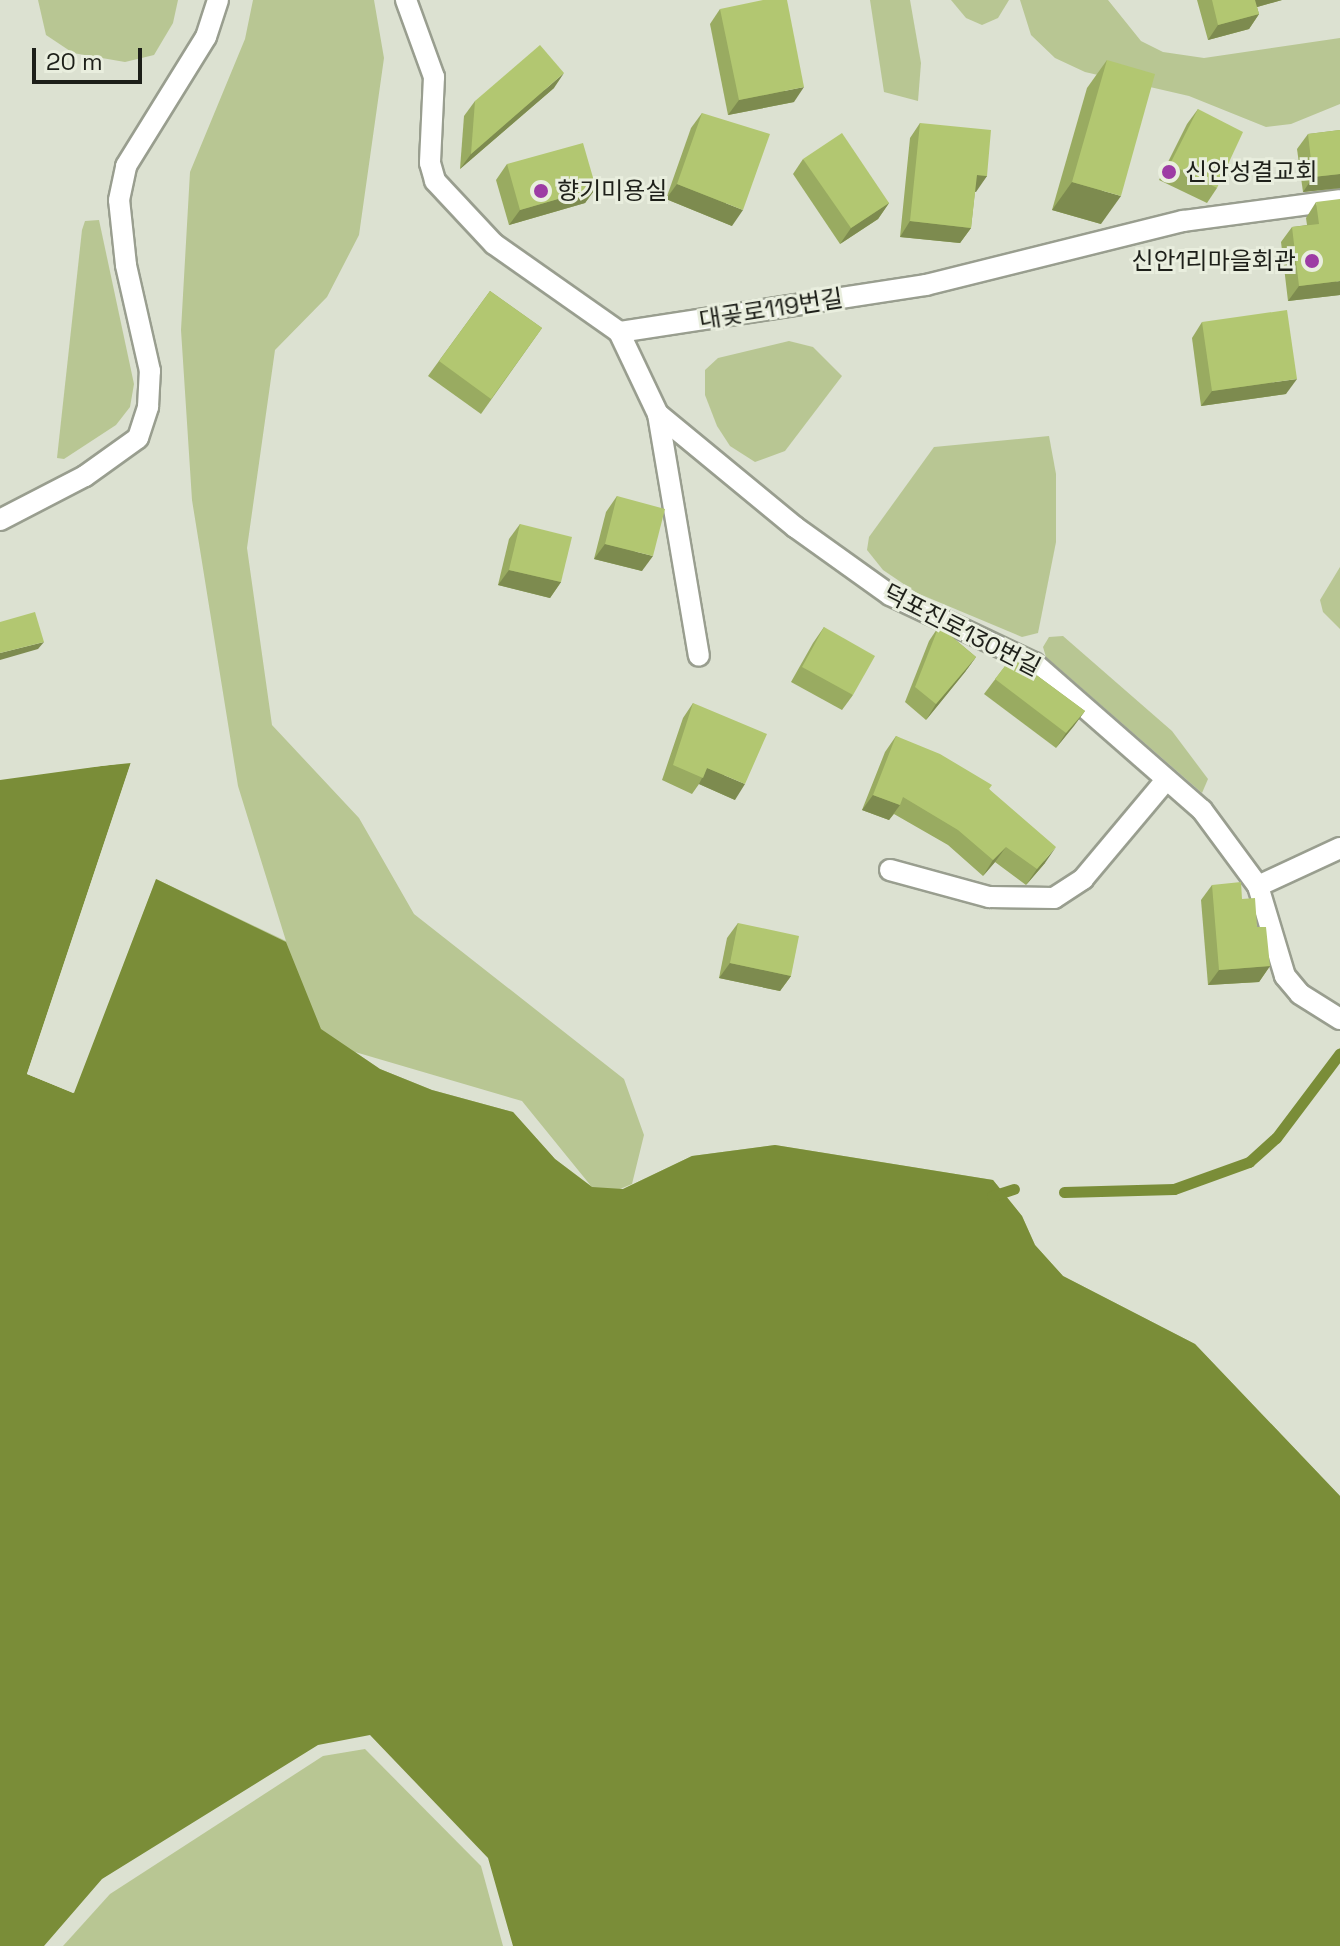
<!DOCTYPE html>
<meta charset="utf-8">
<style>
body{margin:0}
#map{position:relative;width:1340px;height:1946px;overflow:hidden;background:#dce1d1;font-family:"Space Grotesk","Noto Sans KR",sans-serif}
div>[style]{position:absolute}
.green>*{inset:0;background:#b8c693}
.water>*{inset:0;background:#7a8d38}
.pier>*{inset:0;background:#dce1d1}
.stream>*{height:11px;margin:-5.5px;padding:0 5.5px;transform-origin:5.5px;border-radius:5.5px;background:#7a8d38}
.roads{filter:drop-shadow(2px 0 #999e8f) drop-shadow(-2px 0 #999e8f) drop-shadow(0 2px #999e8f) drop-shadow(0 -2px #999e8f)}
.service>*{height:20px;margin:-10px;padding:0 10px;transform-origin:10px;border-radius:10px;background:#fff}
.wall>*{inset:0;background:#99ab61}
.shaded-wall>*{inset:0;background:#7d8b4f}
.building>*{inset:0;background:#b2c771}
.dots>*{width:22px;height:22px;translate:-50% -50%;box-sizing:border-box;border:4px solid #e9eede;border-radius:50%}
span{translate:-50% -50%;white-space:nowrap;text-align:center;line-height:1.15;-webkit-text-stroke:6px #e9eede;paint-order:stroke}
.poi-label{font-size:24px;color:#1d1f19}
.left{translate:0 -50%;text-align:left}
.right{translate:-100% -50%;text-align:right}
.street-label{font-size:24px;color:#1d1f19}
.scale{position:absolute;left:32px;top:48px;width:110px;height:36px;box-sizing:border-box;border:4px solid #1d1f19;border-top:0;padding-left:10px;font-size:24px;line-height:28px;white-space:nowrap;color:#1d1f19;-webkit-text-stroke:6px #e9eede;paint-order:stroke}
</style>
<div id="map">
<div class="green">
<i style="clip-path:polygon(38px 0,178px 0,173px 23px,154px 55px,125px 62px,73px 53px,46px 35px)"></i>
<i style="clip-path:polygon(evenodd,253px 0,374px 0,384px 58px,359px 235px,327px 297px,275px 350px,247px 548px,272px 725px,359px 818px,414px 914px,624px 1079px,644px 1135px,632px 1184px,620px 1189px,623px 1189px,692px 1156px,775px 1145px,993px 1180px,1022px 1216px,1035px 1245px,1063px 1276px,1195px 1344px,1340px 1496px,430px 1186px,156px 879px,286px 941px,238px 786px,192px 500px,181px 330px,190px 172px,245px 39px,253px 0,355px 1052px,522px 1101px,591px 1186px,555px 1159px,513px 1112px,432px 1090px,380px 1069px,355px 1052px)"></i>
<i style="clip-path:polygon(870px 0,910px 0,921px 63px,918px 101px,884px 92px)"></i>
<i style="clip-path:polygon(951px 0,1009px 0,998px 18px,982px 25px,966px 18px)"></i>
<i style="clip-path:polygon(1020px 0,1108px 0,1141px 41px,1163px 52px,1204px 58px,1340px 38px,1340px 104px,1291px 124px,1266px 127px,1189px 96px,1085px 72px,1055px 58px,1031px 35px)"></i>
<i style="clip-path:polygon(99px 220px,134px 384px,130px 407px,116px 425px,64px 459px,57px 458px,82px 230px,85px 221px)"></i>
<i style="clip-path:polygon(789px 341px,813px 347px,842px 376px,785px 451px,755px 462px,730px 446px,717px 426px,705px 395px,705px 370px,718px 358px)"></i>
<i style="clip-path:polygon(1049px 436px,1056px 474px,1056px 542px,1038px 633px,1022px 637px,917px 593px,883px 570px,867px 550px,869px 537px,934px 447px)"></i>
<i style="clip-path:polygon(1340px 567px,1340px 629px,1323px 612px,1320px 600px)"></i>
<i style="clip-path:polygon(1063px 636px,1172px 731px,1208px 779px,1202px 793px,1046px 657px,1043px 647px,1049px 637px)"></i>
<i style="clip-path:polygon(365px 1749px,481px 1866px,503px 1946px,63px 1946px,110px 1894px,323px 1756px)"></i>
</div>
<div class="water">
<i style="clip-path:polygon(131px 762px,27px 1074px,74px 1093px,156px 879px,286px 942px,321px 1029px,380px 1069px,432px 1090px,513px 1112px,555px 1159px,592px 1187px,623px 1189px,692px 1156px,775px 1145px,993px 1180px,1022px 1216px,1035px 1245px,1063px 1276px,1195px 1344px,1340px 1496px,1340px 1946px,513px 1946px,488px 1858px,370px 1735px,318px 1745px,102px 1879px,44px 1946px,0 1946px,0 780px)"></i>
</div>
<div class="pier">
<i style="clip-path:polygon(130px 758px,135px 764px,32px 1072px,71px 1088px,157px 875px,73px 1093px,27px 1074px,131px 763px,0 776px)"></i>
</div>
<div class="stream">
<i style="left:1064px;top:1192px;width:110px;rotate:-1.6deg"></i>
<i style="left:1174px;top:1189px;width:80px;rotate:-19.8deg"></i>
<i style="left:1249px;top:1162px;width:36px;rotate:-42deg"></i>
<i style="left:1276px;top:1138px;width:106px;rotate:-53deg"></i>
<i style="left:992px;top:1196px;width:23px;rotate:-18deg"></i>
</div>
<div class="roads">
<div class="service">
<i style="left:406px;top:0;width:82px;rotate:70deg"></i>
<i style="left:434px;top:77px;width:86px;rotate:92.7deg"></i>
<i style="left:430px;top:163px;width:19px;rotate:74deg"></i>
<i style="left:435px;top:181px;width:86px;rotate:46.9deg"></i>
<i style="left:494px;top:244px;width:153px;rotate:35.1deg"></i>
<i style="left:619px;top:332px;width:311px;rotate:-8.7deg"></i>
<i style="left:926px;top:285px;width:265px;rotate:-14deg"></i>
<i style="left:1183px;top:221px;width:158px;rotate:-7.6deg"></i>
<i style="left:619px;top:332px;width:91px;rotate:64.6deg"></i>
<i style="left:658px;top:414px;width:178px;rotate:39.5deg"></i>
<i style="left:795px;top:527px;width:117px;rotate:35.6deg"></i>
<i style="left:890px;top:595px;width:159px;rotate:25.3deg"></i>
<i style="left:1034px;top:663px;width:223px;rotate:41.2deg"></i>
<i style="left:1202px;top:810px;width:94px;rotate:53.6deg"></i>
<i style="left:1258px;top:886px;width:94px;rotate:73.3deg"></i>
<i style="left:1285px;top:976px;width:23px;rotate:50deg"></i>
<i style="left:1300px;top:994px;width:47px;rotate:32deg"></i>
<i style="left:658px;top:414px;width:245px;rotate:80.4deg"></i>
<i style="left:0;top:520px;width:96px;rotate:-27.4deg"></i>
<i style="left:85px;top:476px;width:65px;rotate:-35.6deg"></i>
<i style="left:138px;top:438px;width:33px;rotate:-72deg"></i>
<i style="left:148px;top:407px;width:36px;rotate:-87deg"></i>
<i style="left:150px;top:371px;width:109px;rotate:-102.8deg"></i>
<i style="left:126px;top:265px;width:65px;rotate:-96.1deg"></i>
<i style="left:119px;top:200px;width:35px;rotate:-78deg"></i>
<i style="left:126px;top:166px;width:152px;rotate:-58.2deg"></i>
<i style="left:206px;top:37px;width:39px;rotate:-72deg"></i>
<i style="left:890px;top:870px;width:103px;rotate:15.3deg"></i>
<i style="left:989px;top:897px;width:65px;rotate:0.9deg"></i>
<i style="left:1054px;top:898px;width:35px;rotate:-33deg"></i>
<i style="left:1083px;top:879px;width:129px;rotate:-50deg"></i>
<i style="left:1258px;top:886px;width:90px;rotate:-24.9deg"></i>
</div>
</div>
<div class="wall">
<i style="clip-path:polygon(1197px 0,1282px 0,1257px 7px,1259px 14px,1249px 29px,1208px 40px)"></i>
<i style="clip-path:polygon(720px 9px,794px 102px,728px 115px,710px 24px)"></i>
<i style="clip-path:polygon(1107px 60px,1101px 224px,1052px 210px,1087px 88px)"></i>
<i style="clip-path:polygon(554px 88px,460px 169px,464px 116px,475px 101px)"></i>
<i style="clip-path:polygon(1198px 109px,1217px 188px,1207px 203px,1159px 180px,1187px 124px)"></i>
<i style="clip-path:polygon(702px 113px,732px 226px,666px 199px,691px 128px)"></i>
<i style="clip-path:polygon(920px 123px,987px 176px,975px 191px,971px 228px,960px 243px,900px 237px,910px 138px)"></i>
<i style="clip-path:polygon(1340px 130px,1340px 188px,1303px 192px,1297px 149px,1308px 134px)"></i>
<i style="clip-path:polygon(803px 159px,889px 203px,878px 219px,840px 244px,793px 174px)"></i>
<i style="clip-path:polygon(507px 164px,596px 188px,585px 203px,509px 225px,496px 180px)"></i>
<i style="clip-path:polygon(1316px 202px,1340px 295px,1288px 301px,1281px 242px,1292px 227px,1307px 225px,1306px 218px)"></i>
<i style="clip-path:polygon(490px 291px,542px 328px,481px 414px,428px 376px)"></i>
<i style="clip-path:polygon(1202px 322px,1286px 394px,1201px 406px,1192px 338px)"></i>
<i style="clip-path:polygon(617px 496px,642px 571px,594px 559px,606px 512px)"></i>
<i style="clip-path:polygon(520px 524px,561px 582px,550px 598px,498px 585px,509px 539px)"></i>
<i style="clip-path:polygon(939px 626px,976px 657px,965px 672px,926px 720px,905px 702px,929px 641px)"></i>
<i style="clip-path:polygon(824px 627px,853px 695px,842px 710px,791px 682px,813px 643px)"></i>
<i style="clip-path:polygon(1012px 657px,1085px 711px,1056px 748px,984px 694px)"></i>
<i style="clip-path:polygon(693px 703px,735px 800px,699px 784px,692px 794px,662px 780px,683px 718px)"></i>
<i style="clip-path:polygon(896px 736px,989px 789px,1045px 863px,1026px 885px,995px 862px,983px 876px,948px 845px,894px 814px,889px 820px,862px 810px,885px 752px)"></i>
<i style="clip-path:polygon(1212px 885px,1242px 899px,1257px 927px,1270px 966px,1259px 982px,1208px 985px,1201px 900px)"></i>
<i style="clip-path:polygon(738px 923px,791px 976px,780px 991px,719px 978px,727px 938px)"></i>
</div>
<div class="shaded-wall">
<i style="clip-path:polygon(1251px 0,1282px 0,1243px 11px)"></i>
<i style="clip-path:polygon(1259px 14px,1249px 29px,1208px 40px,1218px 25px)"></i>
<i style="clip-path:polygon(564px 73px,554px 88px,460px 169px,471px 154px)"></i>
<i style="clip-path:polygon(804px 87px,794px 102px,728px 115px,739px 100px)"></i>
<i style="clip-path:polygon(1340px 174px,1340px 188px,1303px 192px,1313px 177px)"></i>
<i style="clip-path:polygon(977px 175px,987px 176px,976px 192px,966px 191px)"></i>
<i style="clip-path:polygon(1072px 182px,1121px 196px,1101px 224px,1052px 210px)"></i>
<i style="clip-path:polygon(677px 184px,743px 210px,732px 226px,666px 199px)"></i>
<i style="clip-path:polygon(596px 188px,585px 203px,509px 225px,520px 210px)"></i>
<i style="clip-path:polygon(889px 203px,878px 219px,840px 244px,851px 228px)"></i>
<i style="clip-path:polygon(910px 221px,971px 228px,960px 243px,900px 237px)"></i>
<i style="clip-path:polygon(1340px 281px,1340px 295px,1288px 301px,1299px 286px)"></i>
<i style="clip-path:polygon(1297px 379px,1286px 394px,1201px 406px,1212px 391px)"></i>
<i style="clip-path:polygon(605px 544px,653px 556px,642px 571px,594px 559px)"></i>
<i style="clip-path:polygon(509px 570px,561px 582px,550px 598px,498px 585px)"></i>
<i style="clip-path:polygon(44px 642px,38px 649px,0 660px,0 653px)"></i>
<i style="clip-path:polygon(976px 657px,965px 672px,926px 720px,936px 704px)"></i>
<i style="clip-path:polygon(1085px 711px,1074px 726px,1056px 748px,1066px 733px)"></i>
<i style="clip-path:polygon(707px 768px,745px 784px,735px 800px,699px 784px)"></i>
<i style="clip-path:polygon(873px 795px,900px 805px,889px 820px,862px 810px)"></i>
<i style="clip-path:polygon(1006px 847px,995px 862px,983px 876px,993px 860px)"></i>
<i style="clip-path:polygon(1056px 847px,1045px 863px,1026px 885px,1037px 869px)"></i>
<i style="clip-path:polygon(730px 963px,791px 976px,780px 991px,719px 978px)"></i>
<i style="clip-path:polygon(1270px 966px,1259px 982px,1208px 985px,1219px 970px)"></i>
</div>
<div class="building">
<i style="clip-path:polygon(763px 0,787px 0,804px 87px,739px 100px,720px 9px)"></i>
<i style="clip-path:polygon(1212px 0,1255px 0,1259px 14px,1218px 25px)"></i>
<i style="clip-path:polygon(540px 45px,564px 73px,471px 154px,475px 101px)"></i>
<i style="clip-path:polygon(1107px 60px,1155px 74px,1121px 196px,1072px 182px)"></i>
<i style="clip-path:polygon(1198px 109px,1243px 132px,1217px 188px,1170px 164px)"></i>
<i style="clip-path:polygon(702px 113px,770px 134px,743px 210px,677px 184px)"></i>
<i style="clip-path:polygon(920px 123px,991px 130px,987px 176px,977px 175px,971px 228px,910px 221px)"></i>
<i style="clip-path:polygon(1340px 130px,1340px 174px,1313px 177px,1308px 134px)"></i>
<i style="clip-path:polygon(842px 133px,889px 203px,851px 228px,803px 159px)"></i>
<i style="clip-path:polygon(583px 143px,596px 188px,520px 210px,507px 164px)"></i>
<i style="clip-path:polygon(1340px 199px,1340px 281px,1299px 286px,1292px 227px,1319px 224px,1316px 202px)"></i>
<i style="clip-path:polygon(490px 291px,542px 328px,491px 399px,439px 361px)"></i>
<i style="clip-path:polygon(1287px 310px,1297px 379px,1212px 391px,1202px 322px)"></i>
<i style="clip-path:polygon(617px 496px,665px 509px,653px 556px,605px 544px)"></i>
<i style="clip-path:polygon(520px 524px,572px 537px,561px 582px,509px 570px)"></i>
<i style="clip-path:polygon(35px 612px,44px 642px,0 653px,0 622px)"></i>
<i style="clip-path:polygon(939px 626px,976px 657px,936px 704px,915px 687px)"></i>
<i style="clip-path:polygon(824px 627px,875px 656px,853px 695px,802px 667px)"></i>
<i style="clip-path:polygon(1012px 657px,1085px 711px,1066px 733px,995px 679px)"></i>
<i style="clip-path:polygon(693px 703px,767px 734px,745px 784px,707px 768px,703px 778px,673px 765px)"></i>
<i style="clip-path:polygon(896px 736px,940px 754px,992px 785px,989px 789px,1056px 847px,1037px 869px,1006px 847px,993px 860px,958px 830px,903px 797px,900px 805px,873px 795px)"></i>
<i style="clip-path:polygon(1241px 882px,1242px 899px,1255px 898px,1257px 927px,1266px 927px,1270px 966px,1219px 970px,1212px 885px)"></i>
<i style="clip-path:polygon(738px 923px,799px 936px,791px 976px,730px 963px)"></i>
</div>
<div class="dots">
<i style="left:1169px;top:172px;background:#9d3ca4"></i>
<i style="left:541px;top:191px;background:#9d3ca4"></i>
<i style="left:1312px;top:261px;background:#9d3ca4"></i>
</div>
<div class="poi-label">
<span class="left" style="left:1185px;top:172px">신안성결교회</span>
<span class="left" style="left:557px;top:191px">향기미용실</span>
<span class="right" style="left:1296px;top:261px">신안1리마을회관</span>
</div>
<div class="street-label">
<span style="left:771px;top:309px;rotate:-9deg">대곶로119번길</span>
<span style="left:962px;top:630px;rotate:27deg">덕포진로130번길</span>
</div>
<div class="scale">20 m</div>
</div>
